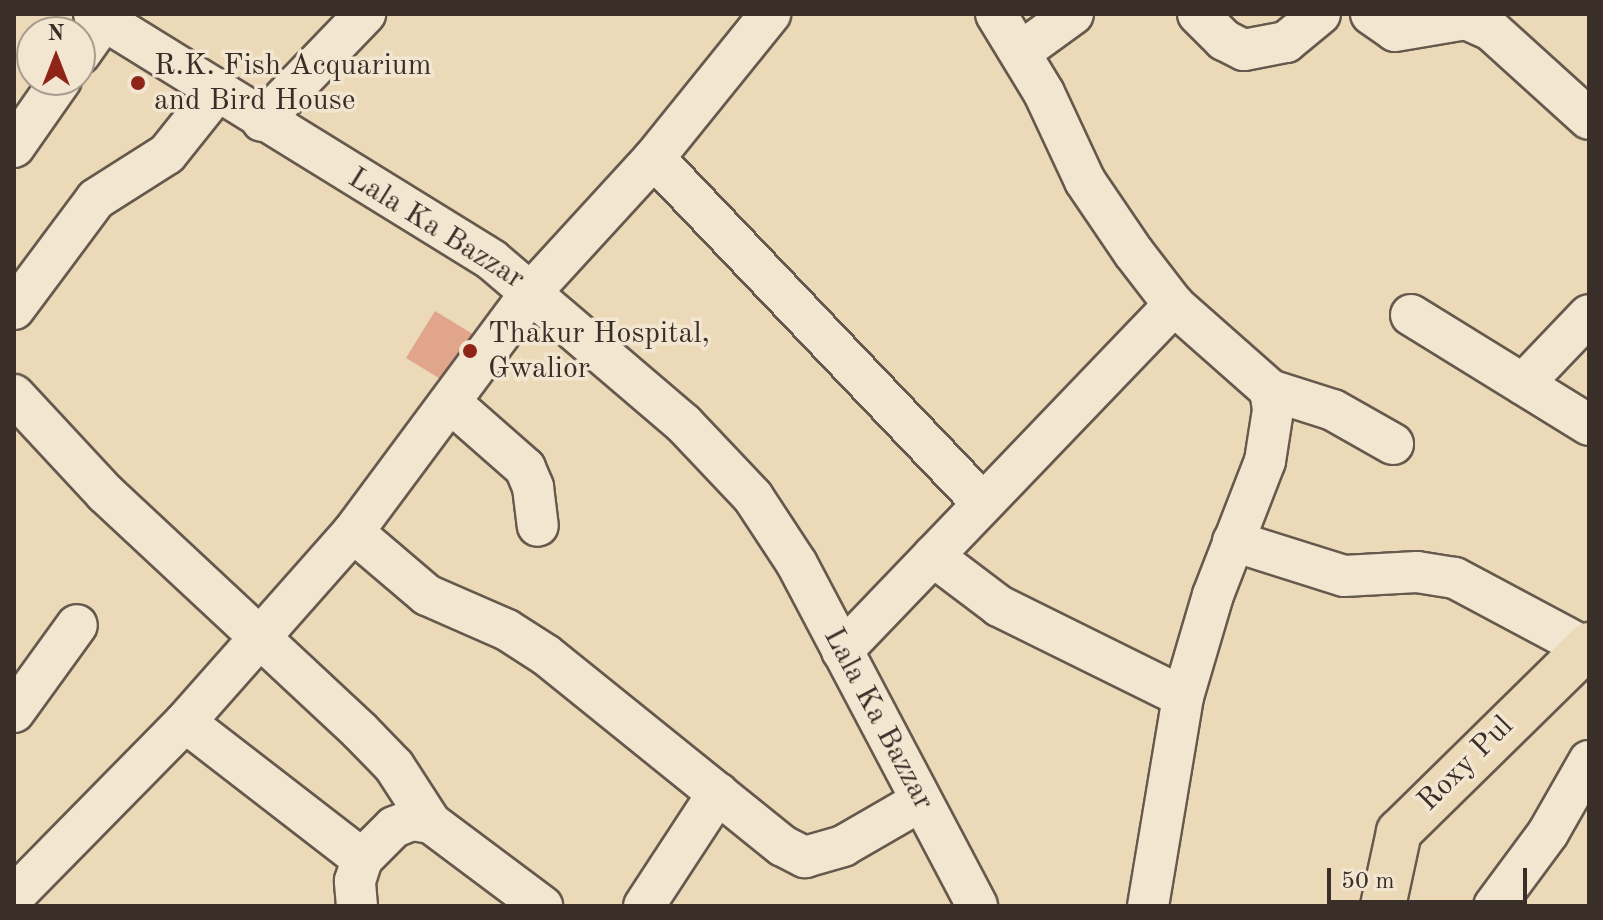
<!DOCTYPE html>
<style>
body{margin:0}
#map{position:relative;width:1603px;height:920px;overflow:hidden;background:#ebd9b8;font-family:"Old Standard TT",serif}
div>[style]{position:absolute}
.building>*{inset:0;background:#e1a58c}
.roads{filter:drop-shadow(2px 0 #66594d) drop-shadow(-2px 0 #66594d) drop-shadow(0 2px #66594d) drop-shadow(0 -2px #66594d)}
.minor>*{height:40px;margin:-20px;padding:0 20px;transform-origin:20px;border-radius:20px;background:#f2e6d1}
.major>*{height:44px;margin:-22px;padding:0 22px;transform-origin:22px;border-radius:22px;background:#ebd9b8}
.dots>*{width:22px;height:22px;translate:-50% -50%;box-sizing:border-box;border:4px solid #f2e6d1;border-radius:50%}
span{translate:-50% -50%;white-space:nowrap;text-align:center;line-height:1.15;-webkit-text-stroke:7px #f2e6d1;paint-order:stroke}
.poi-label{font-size:30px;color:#3a2e29}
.left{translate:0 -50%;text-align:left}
.street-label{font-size:30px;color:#3a2e29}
.frame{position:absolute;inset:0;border:16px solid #3a2e29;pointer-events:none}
.north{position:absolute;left:16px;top:16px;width:80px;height:80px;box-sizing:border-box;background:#f2e6d1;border:2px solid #a89c8e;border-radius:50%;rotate:0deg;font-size:22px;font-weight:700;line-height:32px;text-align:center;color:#3a2e29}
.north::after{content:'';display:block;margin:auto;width:28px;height:36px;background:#8f2418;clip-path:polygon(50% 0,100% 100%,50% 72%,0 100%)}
.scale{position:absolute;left:1327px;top:868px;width:200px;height:36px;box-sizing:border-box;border:4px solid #3a2e29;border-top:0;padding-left:10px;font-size:24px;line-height:28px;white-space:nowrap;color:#3a2e29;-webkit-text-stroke:6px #f2e6d1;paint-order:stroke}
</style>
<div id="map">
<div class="building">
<i style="clip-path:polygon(435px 311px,476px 336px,447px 383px,406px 358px)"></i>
</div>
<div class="roads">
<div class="minor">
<i style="left:94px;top:14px;width:468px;rotate:31.7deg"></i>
<i style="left:492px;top:260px;width:251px;rotate:40.5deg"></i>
<i style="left:683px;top:423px;width:102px;rotate:46.6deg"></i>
<i style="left:753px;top:497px;width:80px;rotate:56.7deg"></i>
<i style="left:797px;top:564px;width:386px;rotate:62.2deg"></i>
<i style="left:996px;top:14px;width:92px;rotate:58.7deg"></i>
<i style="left:1044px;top:93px;width:97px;rotate:65deg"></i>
<i style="left:1085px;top:181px;width:87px;rotate:55.8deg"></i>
<i style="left:1134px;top:253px;width:66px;rotate:52.4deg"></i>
<i style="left:1174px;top:305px;width:128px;rotate:41.5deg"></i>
<i style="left:1270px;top:390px;width:20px;rotate:81deg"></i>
<i style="left:1273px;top:410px;width:52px;rotate:98.9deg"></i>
<i style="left:1265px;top:461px;width:144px;rotate:111.2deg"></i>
<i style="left:1213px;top:595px;width:106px;rotate:106.4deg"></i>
<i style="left:1183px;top:697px;width:212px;rotate:99.5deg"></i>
<i style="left:1198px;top:14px;width:37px;rotate:45deg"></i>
<i style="left:1224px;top:40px;width:22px;rotate:27deg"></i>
<i style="left:1244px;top:50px;width:43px;rotate:-10.8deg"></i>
<i style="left:1286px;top:42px;width:44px;rotate:-39.5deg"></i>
<i style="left:1371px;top:14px;width:29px;rotate:35deg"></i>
<i style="left:1395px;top:31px;width:72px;rotate:-9.6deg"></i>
<i style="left:1466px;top:19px;width:27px;rotate:24deg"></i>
<i style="left:1491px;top:30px;width:132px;rotate:42.2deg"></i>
<i style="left:1022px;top:51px;width:63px;rotate:-36deg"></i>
<i style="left:80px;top:54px;width:42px;rotate:-54.8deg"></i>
<i style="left:262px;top:121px;width:149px;rotate:-46.1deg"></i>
<i style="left:14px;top:147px;width:82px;rotate:-55deg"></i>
<i style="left:654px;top:158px;width:477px;rotate:46.4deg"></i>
<i style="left:14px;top:309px;width:137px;rotate:-53.3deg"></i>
<i style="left:96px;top:199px;width:84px;rotate:-32.4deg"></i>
<i style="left:167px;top:154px;width:82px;rotate:-51.4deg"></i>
<i style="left:1411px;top:315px;width:209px;rotate:31.7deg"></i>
<i style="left:1523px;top:384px;width:95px;rotate:-46.3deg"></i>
<i style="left:1270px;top:390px;width:66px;rotate:17.6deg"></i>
<i style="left:1333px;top:410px;width:69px;rotate:29.5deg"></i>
<i style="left:14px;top:395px;width:134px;rotate:47.1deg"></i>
<i style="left:105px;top:493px;width:349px;rotate:43deg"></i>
<i style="left:360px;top:731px;width:49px;rotate:45.8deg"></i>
<i style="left:394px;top:766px;width:68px;rotate:57deg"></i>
<i style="left:450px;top:402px;width:100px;rotate:41.3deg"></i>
<i style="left:525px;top:468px;width:21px;rotate:67deg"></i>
<i style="left:533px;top:487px;width:39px;rotate:83deg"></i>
<i style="left:353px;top:532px;width:97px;rotate:40.4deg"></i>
<i style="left:427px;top:595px;width:87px;rotate:23.6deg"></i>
<i style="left:507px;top:630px;width:46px;rotate:32.7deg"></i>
<i style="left:546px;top:655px;width:304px;rotate:38.9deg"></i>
<i style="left:783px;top:846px;width:25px;rotate:27deg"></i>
<i style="left:805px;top:857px;width:40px;rotate:-16deg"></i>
<i style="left:843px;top:846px;width:90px;rotate:-30deg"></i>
<i style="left:1233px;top:541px;width:116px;rotate:17.5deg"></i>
<i style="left:1344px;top:576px;width:73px;rotate:-3.1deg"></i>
<i style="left:1417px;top:572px;width:38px;rotate:9deg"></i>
<i style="left:1455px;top:578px;width:149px;rotate:28.1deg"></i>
<i style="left:933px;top:556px;width:83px;rotate:37.1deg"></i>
<i style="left:999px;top:606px;width:205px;rotate:26.3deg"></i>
<i style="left:842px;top:651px;width:480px;rotate:-46.2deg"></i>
<i style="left:14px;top:712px;width:107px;rotate:-54.1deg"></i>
<i style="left:185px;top:722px;width:224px;rotate:37.7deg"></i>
<i style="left:362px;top:859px;width:45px;rotate:-45deg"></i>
<i style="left:394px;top:827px;width:19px;rotate:-21deg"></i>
<i style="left:412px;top:820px;width:19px;rotate:9deg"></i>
<i style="left:431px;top:823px;width:139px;rotate:36.8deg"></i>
<i style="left:14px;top:896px;width:244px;rotate:-45.5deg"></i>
<i style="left:185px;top:722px;width:254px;rotate:-48.5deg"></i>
<i style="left:353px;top:532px;width:302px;rotate:-53.4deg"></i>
<i style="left:533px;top:290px;width:179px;rotate:-47.5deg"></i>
<i style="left:654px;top:158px;width:185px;rotate:-51.1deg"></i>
<i style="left:357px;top:906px;width:25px;rotate:-95deg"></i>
<i style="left:355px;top:881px;width:23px;rotate:-72deg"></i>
<i style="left:644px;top:906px;width:135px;rotate:-56.8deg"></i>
<i style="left:1494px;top:906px;width:91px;rotate:-53.5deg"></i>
<i style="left:1548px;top:833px;width:83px;rotate:-60.3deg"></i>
</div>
<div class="major">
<i style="left:1383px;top:906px;width:76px;rotate:-77.8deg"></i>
<i style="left:1399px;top:832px;width:267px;rotate:-44.5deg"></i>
</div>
</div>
<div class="dots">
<i style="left:138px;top:83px;background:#8f2418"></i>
<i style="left:470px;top:351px;background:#8f2418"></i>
</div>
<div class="poi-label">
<span class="left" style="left:154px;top:83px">R.K. Fish Acquarium<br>and Bird House</span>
<span class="left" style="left:488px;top:351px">Thakur Hospital,<br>Gwalior</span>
</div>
<div class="street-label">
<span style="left:436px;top:229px;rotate:32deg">Lala Ka Bazzar</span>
<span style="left:878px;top:719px;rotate:62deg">Lala Ka Bazzar</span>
<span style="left:1466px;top:764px;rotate:-45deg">Roxy Pul</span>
</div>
<div class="frame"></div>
<div class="north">N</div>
<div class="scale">50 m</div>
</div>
